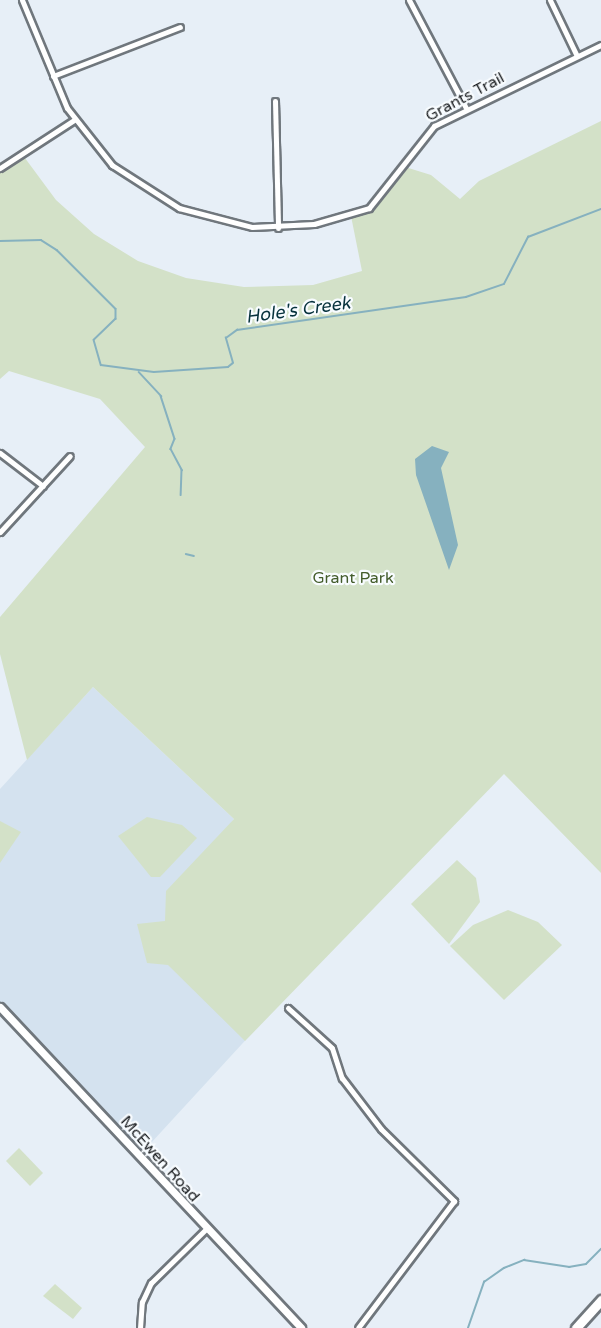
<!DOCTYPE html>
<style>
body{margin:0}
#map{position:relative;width:601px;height:1328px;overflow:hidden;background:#e7eff7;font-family:"Varela Round",sans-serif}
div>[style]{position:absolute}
.built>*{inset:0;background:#d4e2ef}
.green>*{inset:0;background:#d3e1c8}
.water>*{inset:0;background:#86b1bf}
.stream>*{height:1.5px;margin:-0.75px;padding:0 0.75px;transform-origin:0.75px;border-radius:0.75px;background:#86b1bf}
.roads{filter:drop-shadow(2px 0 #70777d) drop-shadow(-2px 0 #70777d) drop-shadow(0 2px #70777d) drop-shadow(0 -2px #70777d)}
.street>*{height:5px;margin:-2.5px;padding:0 2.5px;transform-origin:2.5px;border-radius:2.5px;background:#fff}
.secondary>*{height:7px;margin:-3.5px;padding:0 3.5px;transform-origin:3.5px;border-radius:3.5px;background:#fff}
.highway>*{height:9px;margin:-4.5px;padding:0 4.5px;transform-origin:4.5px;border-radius:4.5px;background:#fff}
span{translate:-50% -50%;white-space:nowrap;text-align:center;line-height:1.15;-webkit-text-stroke:4.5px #f8fcff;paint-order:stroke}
.street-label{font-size:16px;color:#191c1f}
.park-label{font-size:16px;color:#435c2b}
.water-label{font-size:18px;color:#07323d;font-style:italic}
</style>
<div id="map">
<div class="built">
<i style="clip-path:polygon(93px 687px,234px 819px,210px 849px,323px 956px,139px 1156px,0 1007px,0 789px)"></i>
</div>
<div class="green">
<i style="clip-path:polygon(601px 121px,601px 873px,504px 774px,245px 1041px,168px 965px,147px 963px,137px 924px,165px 921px,166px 891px,234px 819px,93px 687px,27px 760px,0 654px,0 617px,145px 447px,100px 399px,9px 371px,0 379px,0 168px,22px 154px,56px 200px,94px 234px,138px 261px,186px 278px,244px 287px,313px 285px,362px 271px,351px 216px,384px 196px,402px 166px,431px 175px,460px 199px,479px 181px)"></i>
<i style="clip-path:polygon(147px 817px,182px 825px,197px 838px,160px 877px,151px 877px,118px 836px)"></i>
<i style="clip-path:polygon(0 821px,21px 832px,0 863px)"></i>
<i style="clip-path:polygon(457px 860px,476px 878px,480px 902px,449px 944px,411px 904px)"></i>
<i style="clip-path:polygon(508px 910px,538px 922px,562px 945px,504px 1000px,450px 946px,473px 925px)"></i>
<i style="clip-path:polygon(19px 1148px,43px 1173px,30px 1186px,6px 1161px)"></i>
<i style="clip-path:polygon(55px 1284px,82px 1308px,73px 1319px,43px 1296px)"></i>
</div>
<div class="water">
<i style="clip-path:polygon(432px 446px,449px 452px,441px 468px,458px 545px,449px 570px,416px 475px,415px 459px)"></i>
</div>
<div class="stream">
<i style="left:0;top:241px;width:41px;rotate:-1.4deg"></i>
<i style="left:41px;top:240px;width:19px;rotate:32deg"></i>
<i style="left:57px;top:250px;width:83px;rotate:45deg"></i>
<i style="left:116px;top:309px;width:10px;rotate:90deg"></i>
<i style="left:116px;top:319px;width:30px;rotate:136deg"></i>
<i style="left:94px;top:340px;width:26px;rotate:74deg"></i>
<i style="left:101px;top:365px;width:53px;rotate:7.5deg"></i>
<i style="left:154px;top:372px;width:74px;rotate:-3.9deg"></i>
<i style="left:228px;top:367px;width:6px;rotate:-39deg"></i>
<i style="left:233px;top:363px;width:26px;rotate:-106deg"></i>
<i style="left:226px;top:338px;width:14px;rotate:-36deg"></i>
<i style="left:237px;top:330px;width:231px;rotate:-8.2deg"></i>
<i style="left:466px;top:297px;width:40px;rotate:-18.9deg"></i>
<i style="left:504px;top:284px;width:53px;rotate:-62.9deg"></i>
<i style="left:528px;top:237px;width:78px;rotate:-21deg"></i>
<i style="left:139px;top:372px;width:33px;rotate:47deg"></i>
<i style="left:161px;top:396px;width:45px;rotate:72deg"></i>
<i style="left:175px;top:439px;width:11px;rotate:112deg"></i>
<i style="left:171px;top:449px;width:24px;rotate:62deg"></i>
<i style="left:182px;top:470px;width:25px;rotate:92deg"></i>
<i style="left:186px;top:554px;width:8px;rotate:14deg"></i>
<i style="left:468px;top:1328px;width:49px;rotate:-70.8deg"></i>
<i style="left:484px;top:1282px;width:24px;rotate:-35deg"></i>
<i style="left:504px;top:1268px;width:22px;rotate:-22deg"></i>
<i style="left:524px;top:1260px;width:46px;rotate:8.8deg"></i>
<i style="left:569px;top:1267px;width:17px;rotate:-10deg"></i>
<i style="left:586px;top:1264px;width:21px;rotate:-45deg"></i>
</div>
<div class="roads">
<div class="street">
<i style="left:22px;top:0;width:117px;rotate:67.4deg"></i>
<i style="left:67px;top:108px;width:73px;rotate:51.7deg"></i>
<i style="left:112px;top:165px;width:80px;rotate:32.7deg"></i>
<i style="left:179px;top:208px;width:75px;rotate:14.6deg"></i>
<i style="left:252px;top:227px;width:62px;rotate:-2.8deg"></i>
<i style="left:314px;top:224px;width:57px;rotate:-16.2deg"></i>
<i style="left:369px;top:208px;width:105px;rotate:-51.6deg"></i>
<i style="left:434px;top:126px;width:186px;rotate:-25.9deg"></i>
<i style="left:409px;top:0;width:122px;rotate:62.2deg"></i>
<i style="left:550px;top:0;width:62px;rotate:64.3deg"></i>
<i style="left:53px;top:76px;width:136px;rotate:-21.1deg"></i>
<i style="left:275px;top:101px;width:127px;rotate:88.6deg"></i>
<i style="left:0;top:168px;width:88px;rotate:-33deg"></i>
<i style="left:0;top:453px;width:54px;rotate:37.5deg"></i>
<i style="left:0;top:532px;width:103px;rotate:-47.4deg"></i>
<i style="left:288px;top:1008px;width:59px;rotate:42.3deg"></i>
<i style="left:332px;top:1048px;width:32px;rotate:72deg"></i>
<i style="left:342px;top:1078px;width:64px;rotate:52.6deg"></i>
<i style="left:381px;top:1129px;width:103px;rotate:44.6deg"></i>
<i style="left:454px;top:1201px;width:159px;rotate:127.1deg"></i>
<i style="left:140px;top:1328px;width:26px;rotate:-86deg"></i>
<i style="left:142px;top:1302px;width:21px;rotate:-65deg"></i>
<i style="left:151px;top:1283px;width:77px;rotate:-44.5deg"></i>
</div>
<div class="secondary">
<i style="left:0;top:1007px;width:440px;rotate:46.8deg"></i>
</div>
<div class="highway">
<i style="left:576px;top:1328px;width:38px;rotate:-48deg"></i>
</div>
</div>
<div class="street-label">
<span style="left:465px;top:97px;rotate:-28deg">Grants Trail</span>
<span style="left:160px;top:1159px;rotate:48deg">McEwen Road</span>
</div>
<div class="park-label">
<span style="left:353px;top:578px">Grant Park</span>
</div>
<div class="water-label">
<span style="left:298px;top:310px;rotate:-8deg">Hole's Creek</span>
</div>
</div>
